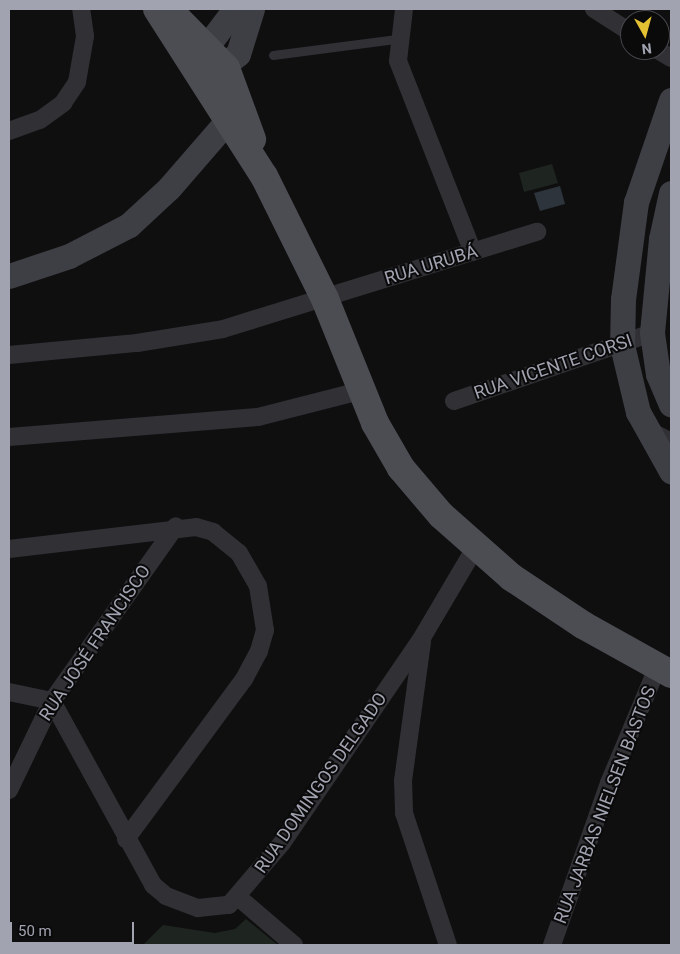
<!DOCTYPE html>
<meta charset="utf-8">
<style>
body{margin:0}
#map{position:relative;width:680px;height:954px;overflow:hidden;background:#0f0f10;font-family:Roboto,sans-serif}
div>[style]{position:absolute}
.green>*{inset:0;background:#1e241f}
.water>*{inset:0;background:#2d343c}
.lane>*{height:9px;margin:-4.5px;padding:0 4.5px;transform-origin:4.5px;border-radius:4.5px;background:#303035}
.street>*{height:18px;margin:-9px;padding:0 9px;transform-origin:9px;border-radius:9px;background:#303035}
.secondary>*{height:25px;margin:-12.5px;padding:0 12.5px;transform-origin:12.5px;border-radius:12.5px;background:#3e3f45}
.primary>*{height:28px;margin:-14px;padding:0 14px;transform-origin:14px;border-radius:14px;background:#4c4d53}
span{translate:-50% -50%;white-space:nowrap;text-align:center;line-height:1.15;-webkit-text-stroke:4px #0a0a0b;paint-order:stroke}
.street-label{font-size:18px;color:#a1a3b0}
.frame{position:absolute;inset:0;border:10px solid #a1a3b0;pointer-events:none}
.north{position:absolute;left:620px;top:10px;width:50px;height:50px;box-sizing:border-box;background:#0a0a0b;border:1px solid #46474d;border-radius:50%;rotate:173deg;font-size:14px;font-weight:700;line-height:20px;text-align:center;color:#a1a3b0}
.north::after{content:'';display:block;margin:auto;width:18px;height:22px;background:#e4c033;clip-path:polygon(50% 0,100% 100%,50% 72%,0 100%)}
.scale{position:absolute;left:10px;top:922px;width:124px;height:22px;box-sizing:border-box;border:2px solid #a1a3b0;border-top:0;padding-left:6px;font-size:15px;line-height:18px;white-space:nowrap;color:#a1a3b0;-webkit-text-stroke:4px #0a0a0b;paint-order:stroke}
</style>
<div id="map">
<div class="green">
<i style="clip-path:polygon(552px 164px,558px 183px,524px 192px,519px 173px)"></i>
<i style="clip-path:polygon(246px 919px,278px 945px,143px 945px,163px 925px,215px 933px,235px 929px)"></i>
</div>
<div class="water">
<i style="clip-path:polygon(560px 186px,565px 204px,540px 211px,534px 193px)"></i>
</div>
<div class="lane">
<i style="left:273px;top:55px;width:125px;rotate:-7.4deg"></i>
</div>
<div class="street">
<i style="left:404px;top:9px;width:52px;rotate:96.6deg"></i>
<i style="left:398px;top:61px;width:205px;rotate:68.6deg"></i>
<i style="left:594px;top:9px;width:43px;rotate:32.6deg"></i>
<i style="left:658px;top:50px;width:15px;rotate:32deg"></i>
<i style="left:9px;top:131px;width:33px;rotate:-20deg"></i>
<i style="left:40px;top:120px;width:29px;rotate:-36deg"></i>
<i style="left:63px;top:103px;width:25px;rotate:-56deg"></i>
<i style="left:77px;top:82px;width:47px;rotate:-80.1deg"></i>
<i style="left:85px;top:36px;width:27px;rotate:-98deg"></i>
<i style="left:9px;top:355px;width:129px;rotate:-5.4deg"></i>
<i style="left:137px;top:343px;width:87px;rotate:-9.2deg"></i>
<i style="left:223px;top:329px;width:329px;rotate:-17.2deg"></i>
<i style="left:454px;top:401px;width:209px;rotate:-19deg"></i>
<i style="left:646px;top:429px;width:28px;rotate:27deg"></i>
<i style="left:9px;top:437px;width:250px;rotate:-4.6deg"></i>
<i style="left:258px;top:417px;width:105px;rotate:-14.3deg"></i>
<i style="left:9px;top:549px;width:188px;rotate:-6.7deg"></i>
<i style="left:196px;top:527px;width:18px;rotate:16deg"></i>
<i style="left:213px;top:532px;width:33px;rotate:39deg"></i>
<i style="left:239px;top:553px;width:38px;rotate:60deg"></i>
<i style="left:258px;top:586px;width:45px;rotate:81deg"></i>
<i style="left:265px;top:630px;width:22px;rotate:106deg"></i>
<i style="left:259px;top:651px;width:32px;rotate:118deg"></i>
<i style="left:244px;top:679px;width:199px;rotate:126.4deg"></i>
<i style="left:422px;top:642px;width:140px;rotate:97.8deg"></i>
<i style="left:403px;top:781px;width:32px;rotate:88deg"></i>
<i style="left:404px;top:813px;width:139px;rotate:71.6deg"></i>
<i style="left:9px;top:692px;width:44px;rotate:11.8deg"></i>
<i style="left:52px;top:701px;width:210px;rotate:61.2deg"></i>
<i style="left:153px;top:885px;width:17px;rotate:40deg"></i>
<i style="left:166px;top:896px;width:34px;rotate:21deg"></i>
<i style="left:198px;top:908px;width:31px;rotate:-6deg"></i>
<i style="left:229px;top:905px;width:82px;rotate:-49.5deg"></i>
<i style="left:282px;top:843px;width:250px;rotate:-55.7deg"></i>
<i style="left:423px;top:636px;width:102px;rotate:-59.4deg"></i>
<i style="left:9px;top:790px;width:99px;rotate:-64.2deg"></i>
<i style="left:52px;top:701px;width:214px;rotate:-54.7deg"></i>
<i style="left:238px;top:897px;width:74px;rotate:40.6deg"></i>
<i style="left:552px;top:945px;width:172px;rotate:-70.6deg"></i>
<i style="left:609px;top:783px;width:127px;rotate:-67.3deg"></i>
</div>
<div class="secondary">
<i style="left:195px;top:62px;width:66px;rotate:-53deg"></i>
<i style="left:210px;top:78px;width:37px;rotate:-41deg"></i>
<i style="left:238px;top:54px;width:47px;rotate:-72.7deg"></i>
<i style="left:671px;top:100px;width:108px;rotate:108.9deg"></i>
<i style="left:636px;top:202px;width:98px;rotate:97.6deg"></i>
<i style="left:623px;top:299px;width:46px;rotate:91.2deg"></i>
<i style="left:622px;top:345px;width:69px;rotate:76.6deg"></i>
<i style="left:638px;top:412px;width:68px;rotate:60.8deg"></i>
<i style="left:671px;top:193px;width:47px;rotate:102.3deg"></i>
<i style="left:661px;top:239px;width:94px;rotate:95.5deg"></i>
<i style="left:652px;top:333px;width:41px;rotate:81.7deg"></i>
<i style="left:658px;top:374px;width:33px;rotate:67deg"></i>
<i style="left:9px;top:276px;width:63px;rotate:-18.4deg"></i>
<i style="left:69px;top:256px;width:68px;rotate:-27.3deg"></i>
<i style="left:129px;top:225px;width:54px;rotate:-42.8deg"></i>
<i style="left:169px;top:188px;width:90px;rotate:-49.1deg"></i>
</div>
<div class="primary">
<i style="left:157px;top:9px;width:198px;rotate:57.4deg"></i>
<i style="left:264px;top:176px;width:137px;rotate:63.6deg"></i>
<i style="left:325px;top:299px;width:134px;rotate:68deg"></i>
<i style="left:375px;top:423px;width:52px;rotate:60deg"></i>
<i style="left:401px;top:468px;width:62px;rotate:49.6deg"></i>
<i style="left:441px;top:515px;width:94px;rotate:41.5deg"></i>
<i style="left:511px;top:577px;width:87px;rotate:33.7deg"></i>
<i style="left:583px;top:625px;width:101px;rotate:29.1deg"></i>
<i style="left:169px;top:10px;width:81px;rotate:45.5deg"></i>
<i style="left:226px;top:68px;width:76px;rotate:69.9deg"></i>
</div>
<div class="street-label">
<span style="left:431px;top:265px;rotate:-17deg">RUA URUBÁ</span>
<span style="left:553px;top:367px;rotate:-19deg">RUA VICENTE CORSI</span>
<span style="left:95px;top:643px;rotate:-56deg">RUA JOSÉ FRANCISCO</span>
<span style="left:321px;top:783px;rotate:-55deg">RUA DOMINGOS DELGADO</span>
<span style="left:605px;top:805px;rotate:-69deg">RUA JARBAS NIELSEN BASTOS</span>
</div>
<div class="frame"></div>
<div class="north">N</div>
<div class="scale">50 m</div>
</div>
